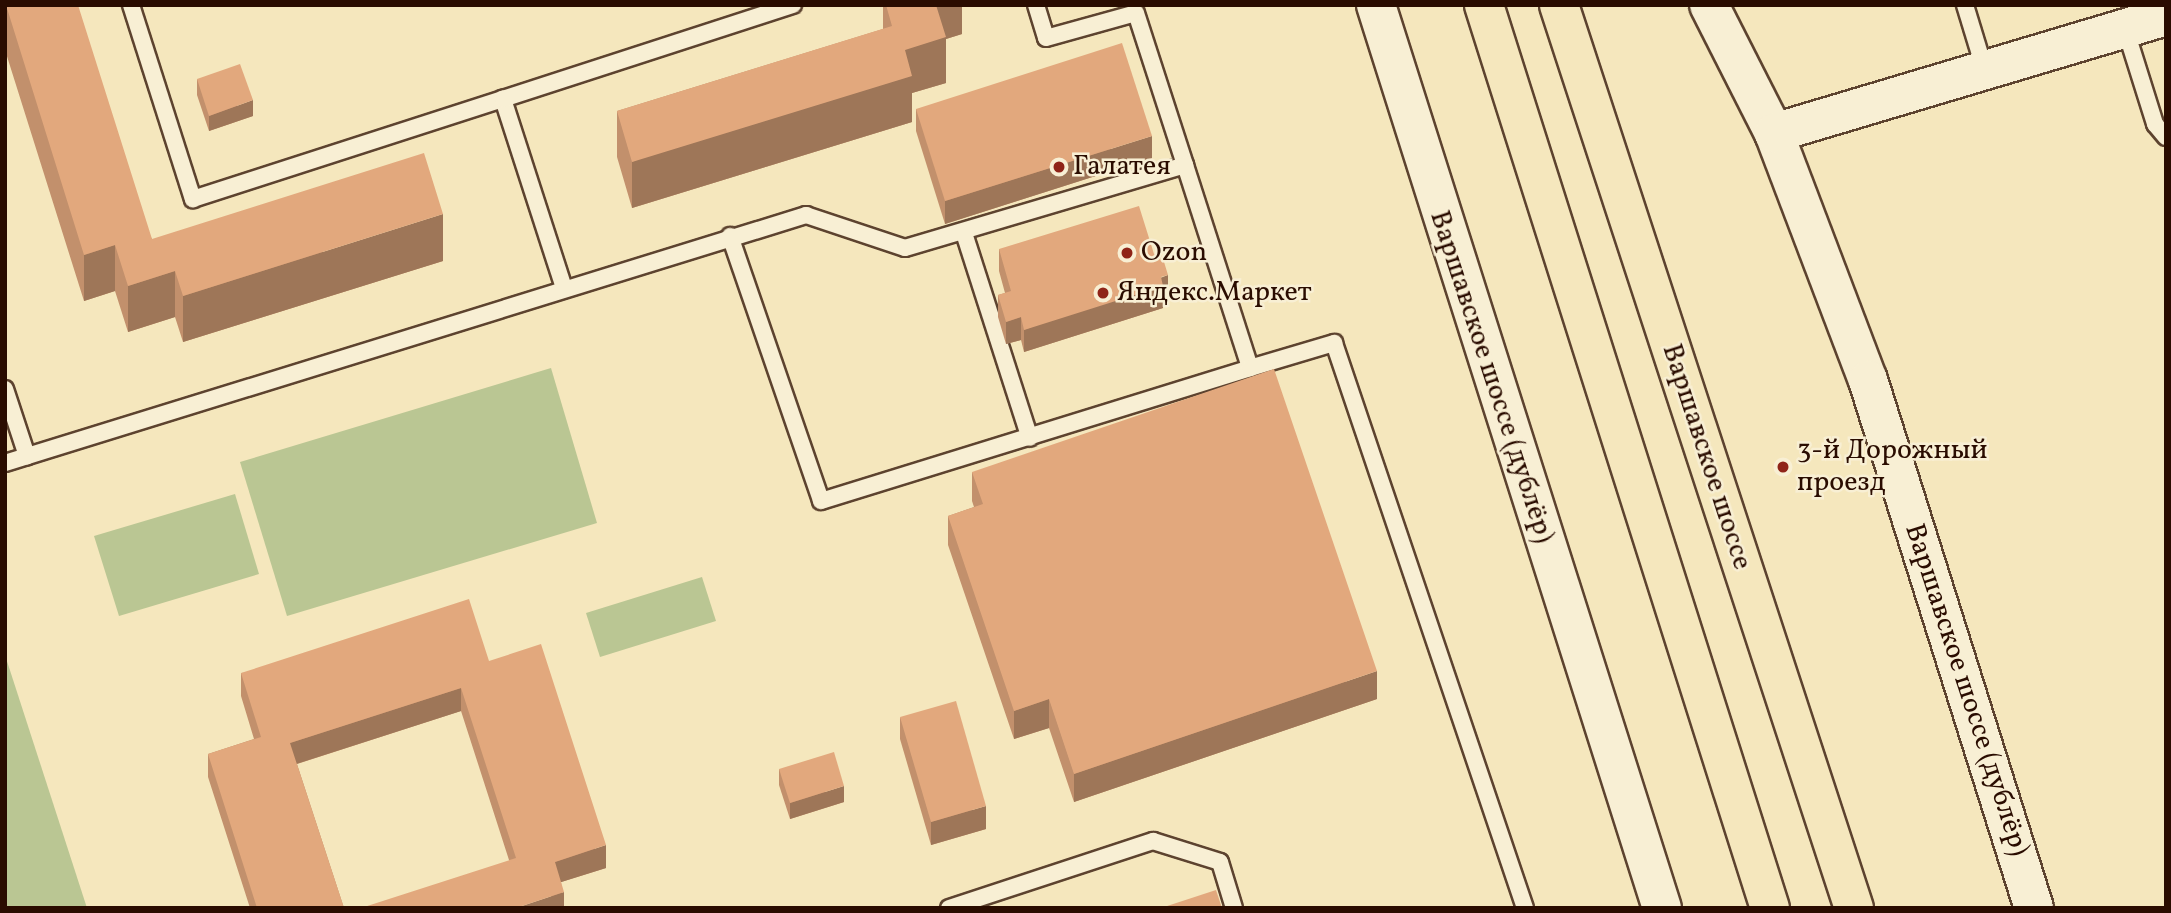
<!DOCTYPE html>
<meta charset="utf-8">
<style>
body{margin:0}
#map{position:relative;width:2171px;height:913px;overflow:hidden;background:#f5e7bd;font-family:Vollkorn,serif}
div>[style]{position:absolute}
.green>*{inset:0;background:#bac693}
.roads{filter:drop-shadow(2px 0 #5d432f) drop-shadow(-2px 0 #5d432f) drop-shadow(0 2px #5d432f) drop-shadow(0 -2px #5d432f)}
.lane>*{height:16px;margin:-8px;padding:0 8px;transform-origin:8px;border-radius:8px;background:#f8efd4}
.secondary>*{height:38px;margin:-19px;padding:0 19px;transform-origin:19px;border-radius:19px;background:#f8efd4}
.primary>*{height:38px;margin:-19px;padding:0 19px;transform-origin:19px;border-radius:19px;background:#f5e7bd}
.wall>*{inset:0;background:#c2906c}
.shaded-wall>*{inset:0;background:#9e7658}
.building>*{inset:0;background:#e2a87d}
.dots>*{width:19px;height:19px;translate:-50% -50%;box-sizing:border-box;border:4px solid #f8efd4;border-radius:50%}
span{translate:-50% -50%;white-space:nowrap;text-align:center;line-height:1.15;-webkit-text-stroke:5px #f8efd4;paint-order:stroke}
.poi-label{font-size:28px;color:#2a0c00}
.left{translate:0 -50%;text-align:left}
.street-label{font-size:28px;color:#2a0c00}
.frame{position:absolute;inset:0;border:7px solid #2a0c00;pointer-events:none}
</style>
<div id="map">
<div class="green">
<i style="clip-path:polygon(551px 368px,597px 523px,287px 616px,240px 462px)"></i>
<i style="clip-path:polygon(235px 494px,259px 574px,119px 616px,94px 536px)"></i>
<i style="clip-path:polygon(702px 577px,716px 621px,600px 657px,586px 613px)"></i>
<i style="clip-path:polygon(5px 655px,87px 908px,5px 908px)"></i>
</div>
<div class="roads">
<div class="lane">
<i style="left:131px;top:5px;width:204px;rotate:72.3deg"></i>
<i style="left:193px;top:199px;width:326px;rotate:-17.9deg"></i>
<i style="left:1036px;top:5px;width:34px;rotate:73deg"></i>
<i style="left:1046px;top:38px;width:93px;rotate:-15.5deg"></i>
<i style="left:1136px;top:13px;width:160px;rotate:72.1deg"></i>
<i style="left:1965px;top:5px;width:69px;rotate:73.1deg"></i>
<i style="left:2125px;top:28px;width:101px;rotate:72.6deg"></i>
<i style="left:2155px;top:124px;width:17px;rotate:50deg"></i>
<i style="left:964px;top:233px;width:215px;rotate:72.2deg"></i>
<i style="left:730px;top:236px;width:280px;rotate:71deg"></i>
<i style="left:821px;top:501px;width:449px;rotate:-17.2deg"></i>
<i style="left:564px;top:288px;width:199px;rotate:-107.9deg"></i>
<i style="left:503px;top:99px;width:305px;rotate:-18deg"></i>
<i style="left:5px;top:389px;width:71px;rotate:71.8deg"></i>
<i style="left:5px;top:463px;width:839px;rotate:-17.2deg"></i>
<i style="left:806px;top:215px;width:104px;rotate:18.4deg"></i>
<i style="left:905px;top:248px;width:292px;rotate:-16.5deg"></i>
<i style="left:1185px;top:165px;width:213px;rotate:72.2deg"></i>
<i style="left:1250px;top:368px;width:88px;rotate:-16.6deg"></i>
<i style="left:1334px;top:343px;width:596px;rotate:71.32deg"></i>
<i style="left:949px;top:908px;width:215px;rotate:-18.2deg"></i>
<i style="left:1153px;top:841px;width:70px;rotate:17.4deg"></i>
<i style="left:1220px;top:862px;width:48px;rotate:73.1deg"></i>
</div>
<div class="secondary">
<i style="left:1376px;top:5px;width:947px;rotate:72.43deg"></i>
<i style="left:1709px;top:5px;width:144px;rotate:63.1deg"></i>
<i style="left:1774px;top:133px;width:264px;rotate:69.2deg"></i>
<i style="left:1868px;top:380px;width:553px;rotate:72.55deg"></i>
<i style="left:1774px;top:133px;width:409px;rotate:-16.6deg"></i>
</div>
<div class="primary">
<i style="left:1484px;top:5px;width:947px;rotate:72.43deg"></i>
<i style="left:1559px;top:5px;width:950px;rotate:71.91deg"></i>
</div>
</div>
<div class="wall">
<i style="clip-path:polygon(5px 5px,152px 239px,443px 261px,183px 342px,175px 317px,128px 332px,115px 291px,84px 301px,5px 50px)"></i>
<i style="clip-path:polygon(883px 5px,962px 5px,962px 34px,946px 39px,946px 83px,912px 93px,912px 122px,632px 208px,617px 157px,617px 111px,883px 29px)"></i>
<i style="clip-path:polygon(197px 79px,253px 116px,209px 131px,197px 95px)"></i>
<i style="clip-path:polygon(916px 109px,1152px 158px,945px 224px,916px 131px)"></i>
<i style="clip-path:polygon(999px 249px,1168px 297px,1163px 299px,1163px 308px,1024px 352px,1021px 340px,1006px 344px,998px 317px,998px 295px,1005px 293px,999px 271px)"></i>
<i style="clip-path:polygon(972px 472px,1377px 699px,1074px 802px,1049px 728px,1014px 739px,948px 545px,948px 516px,974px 507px,972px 501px)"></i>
<i style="clip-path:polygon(489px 661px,606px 868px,561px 882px,564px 908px,509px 860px,461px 711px,297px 764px,344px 908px,250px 908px,208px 777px,208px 754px,254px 739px,241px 696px,241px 673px)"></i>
<i style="clip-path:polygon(900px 717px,986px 829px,931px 845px,900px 739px)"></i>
<i style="clip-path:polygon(779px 769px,844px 802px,790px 819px,779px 785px)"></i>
</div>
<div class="shaded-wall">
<i style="clip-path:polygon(933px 5px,962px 5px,962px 34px,946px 39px,946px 83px,912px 93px,912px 122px,632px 208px,632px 162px,905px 50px)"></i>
<i style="clip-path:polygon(253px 100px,253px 116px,209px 131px,209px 116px)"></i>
<i style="clip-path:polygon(1152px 136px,1152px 158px,945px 224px,945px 201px)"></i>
<i style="clip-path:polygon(443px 214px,443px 261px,183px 342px,183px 296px)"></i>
<i style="clip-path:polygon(115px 245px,115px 291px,84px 301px,84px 255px)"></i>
<i style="clip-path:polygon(175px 271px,175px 317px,128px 332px,128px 286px)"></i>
<i style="clip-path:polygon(1168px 275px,1168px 297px,1163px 299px,1163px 308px,1024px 352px,1024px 330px)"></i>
<i style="clip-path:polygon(1021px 317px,1021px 340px,1006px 344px,1006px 322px)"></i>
<i style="clip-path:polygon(1377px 671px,1377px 699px,1074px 802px,1074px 774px)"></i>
<i style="clip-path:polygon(461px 688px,461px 711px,290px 766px,290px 743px)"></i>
<i style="clip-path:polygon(1049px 699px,1049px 728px,1014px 739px,1014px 711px)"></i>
<i style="clip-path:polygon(844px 786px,844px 802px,790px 819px,790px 803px)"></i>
<i style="clip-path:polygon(986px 806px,986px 829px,931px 845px,931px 822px)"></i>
<i style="clip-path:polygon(606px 845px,606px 868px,555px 884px,555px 862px)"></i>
<i style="clip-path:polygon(564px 892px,564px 908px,516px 908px)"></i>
</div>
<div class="building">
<i style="clip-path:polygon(6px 5px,78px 5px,152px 239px,424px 153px,443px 214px,183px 296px,175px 271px,128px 286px,115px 245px,84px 255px)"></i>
<i style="clip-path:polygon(886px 5px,936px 5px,946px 37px,905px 50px,912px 76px,632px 162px,617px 111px,892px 26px)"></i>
<i style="clip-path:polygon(1122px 43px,1152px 136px,945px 201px,916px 109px)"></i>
<i style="clip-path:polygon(240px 64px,253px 100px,209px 116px,197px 79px)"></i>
<i style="clip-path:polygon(1139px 206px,1154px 254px,1161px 252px,1168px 275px,1161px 277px,1163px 286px,1024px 330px,1021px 317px,1006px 322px,998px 295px,1011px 291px,999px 249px)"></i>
<i style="clip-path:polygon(1274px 369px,1377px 671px,1074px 774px,1049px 699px,1014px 711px,948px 516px,983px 504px,972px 472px)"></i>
<i style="clip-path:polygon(469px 599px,489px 661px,541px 644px,606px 845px,555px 862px,564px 892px,516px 908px,361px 908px,516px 858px,461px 688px,290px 743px,344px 908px,257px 908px,208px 754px,261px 737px,241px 673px)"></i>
<i style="clip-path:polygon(956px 701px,986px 806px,931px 822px,900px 717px)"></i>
<i style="clip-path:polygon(834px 752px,844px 786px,790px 803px,779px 769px)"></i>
<i style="clip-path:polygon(1216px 890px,1222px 908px,1161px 908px)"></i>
</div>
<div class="dots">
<i style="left:1059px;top:167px;background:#8f2418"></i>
<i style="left:1127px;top:253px;background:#8f2418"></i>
<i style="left:1103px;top:293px;background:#8f2418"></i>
<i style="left:1783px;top:467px;background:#8f2418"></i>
</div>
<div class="poi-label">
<span class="left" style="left:1073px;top:167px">Галатея</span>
<span class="left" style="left:1141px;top:253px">Ozon</span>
<span class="left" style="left:1117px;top:293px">Яндекс.Маркет</span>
<span class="left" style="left:1797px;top:467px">3-й Дорожный<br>проезд</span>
</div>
<div class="street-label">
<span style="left:1491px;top:377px;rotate:72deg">Варшавское шоссе (дублёр)</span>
<span style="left:1706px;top:457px;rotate:72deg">Варшавское шоссе</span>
<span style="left:1966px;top:690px;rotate:72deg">Варшавское шоссе (дублёр)</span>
</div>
<div class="frame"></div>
</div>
